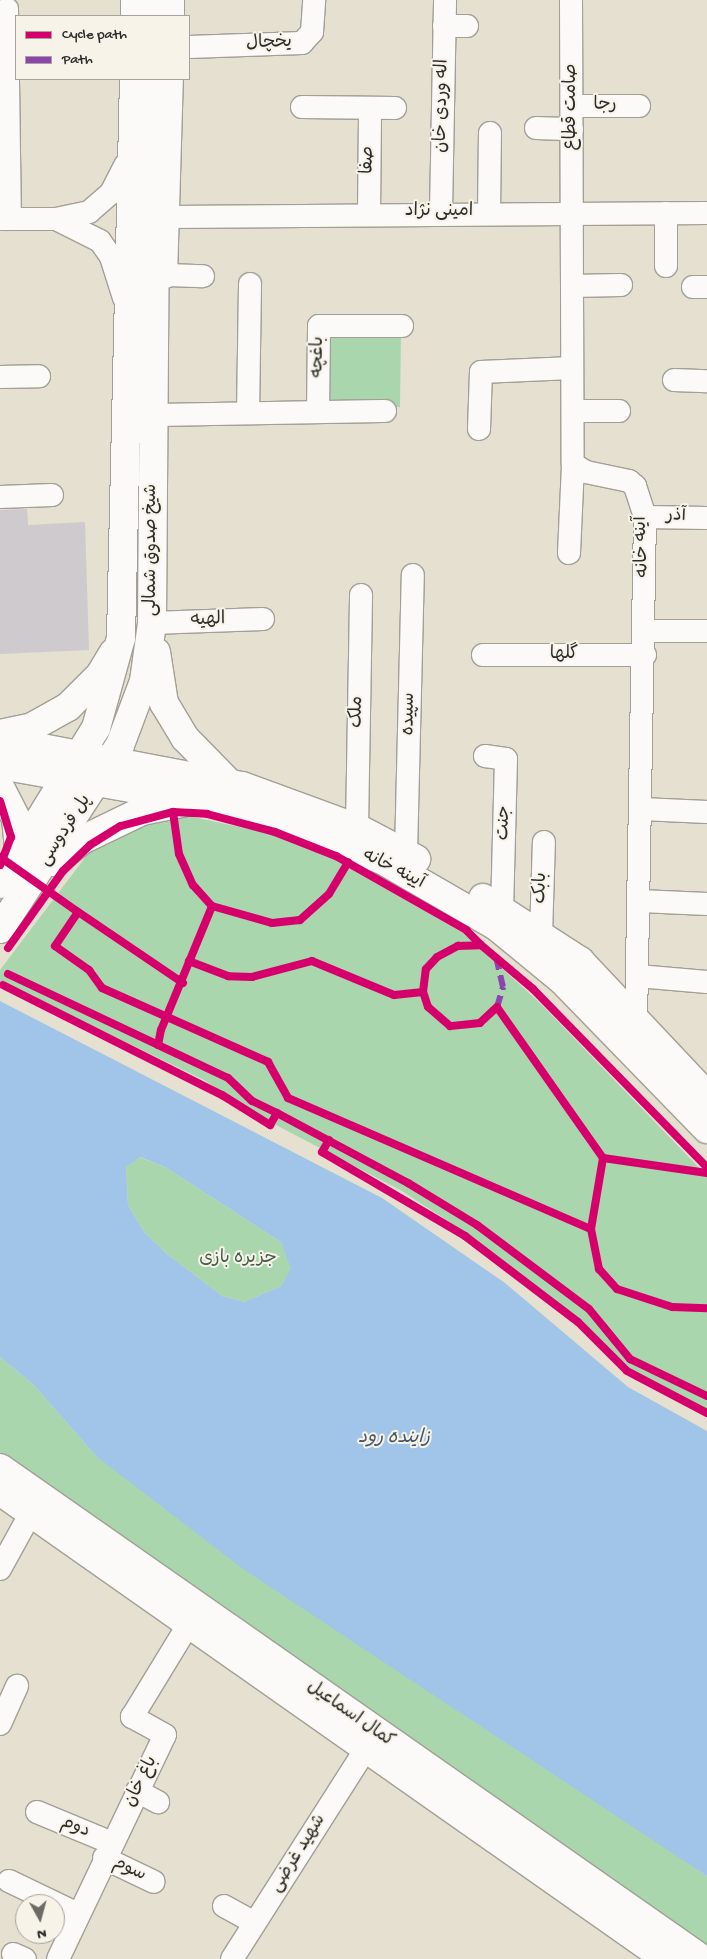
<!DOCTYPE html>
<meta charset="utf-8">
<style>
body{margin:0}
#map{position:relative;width:707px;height:1959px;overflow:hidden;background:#e5e0d0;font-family:"Gochi Hand","Playpen Sans Arabic",sans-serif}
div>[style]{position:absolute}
.green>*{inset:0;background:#aad6ad}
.water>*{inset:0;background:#a0c5e8}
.building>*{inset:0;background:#cecace}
.roads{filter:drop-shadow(1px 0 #a29f96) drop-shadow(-1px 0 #a29f96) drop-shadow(0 1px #a29f96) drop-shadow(0 -1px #a29f96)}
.minor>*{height:22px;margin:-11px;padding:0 11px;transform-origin:11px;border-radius:11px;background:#fbfaf8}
.major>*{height:28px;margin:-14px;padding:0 14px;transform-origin:14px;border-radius:14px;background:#fbfaf8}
.quiet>*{height:6px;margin-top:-3px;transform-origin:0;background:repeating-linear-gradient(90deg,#8e44ad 0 12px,transparent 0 18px)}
.cycleway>*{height:8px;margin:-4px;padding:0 4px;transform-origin:4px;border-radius:4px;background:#d6006c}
span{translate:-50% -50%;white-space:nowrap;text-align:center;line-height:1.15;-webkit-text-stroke:4px #f7f3e8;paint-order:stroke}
.street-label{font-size:18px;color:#2b2b2b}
.park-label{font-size:18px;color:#435c4a}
.water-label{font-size:19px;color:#455667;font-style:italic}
.legend{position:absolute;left:15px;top:15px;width:175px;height:65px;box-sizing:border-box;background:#f7f3e8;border:1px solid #a5a39c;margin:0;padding:6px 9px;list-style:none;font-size:15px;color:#2b2b2b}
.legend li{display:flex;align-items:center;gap:10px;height:25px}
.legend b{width:25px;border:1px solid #a5a39c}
.north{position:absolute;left:15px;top:1894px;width:50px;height:50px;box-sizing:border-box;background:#f7f3e8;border:1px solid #a5a39c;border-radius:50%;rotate:173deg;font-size:14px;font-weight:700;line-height:20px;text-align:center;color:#2b2b2b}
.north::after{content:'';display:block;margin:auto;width:18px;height:22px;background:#6c6a65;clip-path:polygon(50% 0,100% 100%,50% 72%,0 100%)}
</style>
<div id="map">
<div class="green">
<i style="clip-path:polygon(323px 332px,401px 332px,400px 407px,322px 408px)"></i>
<i style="clip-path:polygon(188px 816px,272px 834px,340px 861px,463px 933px,541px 1004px,707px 1176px,707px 1410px,634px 1372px,577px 1317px,474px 1238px,402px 1191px,253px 1113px,204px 1080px,0 981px,0 970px,87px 855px,115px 835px,158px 818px)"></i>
<i style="clip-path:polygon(139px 1157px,165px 1167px,281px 1242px,292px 1269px,281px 1286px,244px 1302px,222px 1296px,167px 1254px,144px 1232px,128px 1205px,126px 1167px)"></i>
<i style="clip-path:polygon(0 1357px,33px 1384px,97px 1457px,707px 1876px,707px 1957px,0 1464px)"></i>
</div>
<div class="water">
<i style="clip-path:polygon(evenodd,0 1001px,382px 1198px,505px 1283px,628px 1387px,707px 1431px,707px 1876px,243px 1569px,97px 1457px,33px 1384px,0 1357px,0 1001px,140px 1157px,165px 1167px,281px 1242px,291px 1269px,281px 1286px,244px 1302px,222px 1296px,167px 1254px,144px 1232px,128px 1205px,126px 1167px,140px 1157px)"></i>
</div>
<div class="building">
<i style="clip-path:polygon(27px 509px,28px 525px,85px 522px,89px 650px,0 654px,0 510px)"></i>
</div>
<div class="roads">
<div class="minor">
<i style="left:571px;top:0;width:464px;rotate:89.8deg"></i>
<i style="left:573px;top:464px;width:15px;rotate:32deg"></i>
<i style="left:586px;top:472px;width:44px;rotate:11.8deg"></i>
<i style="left:629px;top:481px;width:8px;rotate:40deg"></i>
<i style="left:635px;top:486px;width:33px;rotate:72deg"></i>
<i style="left:645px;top:517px;width:504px;rotate:91.02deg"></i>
<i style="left:7px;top:9px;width:210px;rotate:89.2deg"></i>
<i style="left:173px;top:16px;width:16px;rotate:-90deg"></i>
<i style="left:444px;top:26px;width:23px"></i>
<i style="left:189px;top:47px;width:113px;rotate:-2deg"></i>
<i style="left:302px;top:43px;width:15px;rotate:-48deg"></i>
<i style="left:312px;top:32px;width:32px;rotate:-86deg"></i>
<i style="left:572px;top:106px;width:67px"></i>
<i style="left:302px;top:107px;width:93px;rotate:0.6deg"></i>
<i style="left:536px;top:128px;width:36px;rotate:2deg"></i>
<i style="left:369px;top:212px;width:104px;rotate:-89.4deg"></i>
<i style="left:441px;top:212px;width:212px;rotate:-88.9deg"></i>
<i style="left:489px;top:213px;width:80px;rotate:-89.3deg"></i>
<i style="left:170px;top:217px;width:537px;rotate:-0.43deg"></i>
<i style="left:0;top:219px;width:56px"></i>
<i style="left:56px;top:219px;width:34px;rotate:-12deg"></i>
<i style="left:89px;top:212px;width:29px;rotate:-41deg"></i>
<i style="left:111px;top:193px;width:31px;rotate:-63deg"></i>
<i style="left:56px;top:219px;width:49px;rotate:26.6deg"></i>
<i style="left:100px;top:241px;width:19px;rotate:55deg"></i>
<i style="left:111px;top:257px;width:43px;rotate:72.4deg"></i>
<i style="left:666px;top:266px;width:53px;rotate:-90deg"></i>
<i style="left:167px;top:275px;width:36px;rotate:2deg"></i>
<i style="left:166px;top:277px;width:198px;rotate:-88.3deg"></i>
<i style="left:572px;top:286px;width:49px;rotate:-1.2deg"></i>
<i style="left:693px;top:287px;width:14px"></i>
<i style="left:0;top:377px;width:39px;rotate:-1deg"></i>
<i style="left:674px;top:380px;width:33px;rotate:2deg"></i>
<i style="left:573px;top:411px;width:46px"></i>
<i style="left:318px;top:412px;width:86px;rotate:-89.3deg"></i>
<i style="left:319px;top:326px;width:83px"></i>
<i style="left:248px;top:413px;width:129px;rotate:-89.1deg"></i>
<i style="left:153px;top:415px;width:232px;rotate:-1deg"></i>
<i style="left:479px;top:429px;width:57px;rotate:-88deg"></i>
<i style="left:481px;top:372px;width:91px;rotate:-2.5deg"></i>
<i style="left:0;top:497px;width:52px;rotate:-2.2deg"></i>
<i style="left:645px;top:517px;width:62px;rotate:0.9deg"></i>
<i style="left:569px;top:553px;width:89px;rotate:-87.4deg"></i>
<i style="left:152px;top:623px;width:111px;rotate:-2.1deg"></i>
<i style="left:645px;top:631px;width:62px"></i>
<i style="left:483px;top:655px;width:162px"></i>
<i style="left:485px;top:756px;width:21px;rotate:8deg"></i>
<i style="left:506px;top:759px;width:150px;rotate:91.5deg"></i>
<i style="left:642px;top:809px;width:65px;rotate:2.6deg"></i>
<i style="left:357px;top:828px;width:233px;rotate:-89deg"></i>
<i style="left:406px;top:854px;width:279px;rotate:-88.6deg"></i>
<i style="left:640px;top:901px;width:67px;rotate:2.6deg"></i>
<i style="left:541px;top:935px;width:93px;rotate:-88.2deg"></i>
<i style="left:638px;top:976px;width:69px;rotate:5deg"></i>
<i style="left:0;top:1569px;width:81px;rotate:-61.2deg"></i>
<i style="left:0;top:1724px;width:42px;rotate:-65.9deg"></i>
<i style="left:137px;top:1791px;width:24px;rotate:28deg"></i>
<i style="left:37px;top:1812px;width:81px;rotate:22.5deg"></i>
<i style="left:104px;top:1858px;width:55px;rotate:25.6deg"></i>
<i style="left:9px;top:1881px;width:76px;rotate:25.6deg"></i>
<i style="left:224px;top:1906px;width:35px;rotate:29deg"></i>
<i style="left:13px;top:1954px;width:13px;rotate:23deg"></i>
<i style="left:58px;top:1959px;width:248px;rotate:-64.5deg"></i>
<i style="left:165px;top:1735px;width:38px;rotate:-151deg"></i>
<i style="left:132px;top:1717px;width:127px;rotate:-58.6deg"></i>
<i style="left:232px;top:1959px;width:248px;rotate:-57.5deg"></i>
</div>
<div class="major">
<i style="left:135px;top:16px;width:16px;rotate:-90deg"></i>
<i style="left:156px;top:16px;width:16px;rotate:-90deg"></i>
<i style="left:156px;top:652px;width:52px;rotate:81.1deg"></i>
<i style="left:164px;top:703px;width:41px;rotate:59deg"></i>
<i style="left:185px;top:738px;width:63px;rotate:45.6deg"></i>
<i style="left:0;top:734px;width:33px;rotate:-12deg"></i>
<i style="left:32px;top:727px;width:41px;rotate:-29.1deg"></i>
<i style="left:68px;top:707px;width:45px;rotate:-45deg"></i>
<i style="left:100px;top:675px;width:26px;rotate:-59deg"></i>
<i style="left:0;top:740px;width:246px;rotate:10.8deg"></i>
<i style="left:242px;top:786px;width:122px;rotate:20.1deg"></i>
<i style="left:357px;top:828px;width:67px;rotate:27.7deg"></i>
<i style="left:0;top:765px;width:243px;rotate:10deg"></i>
<i style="left:239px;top:807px;width:153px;rotate:20.3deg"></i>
<i style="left:382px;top:860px;width:132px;rotate:30.1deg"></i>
<i style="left:496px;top:926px;width:85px;rotate:39.3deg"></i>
<i style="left:562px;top:980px;width:208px;rotate:45.8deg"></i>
<i style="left:0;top:787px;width:36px;rotate:63deg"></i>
<i style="left:16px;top:819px;width:36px;rotate:84deg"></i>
<i style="left:54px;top:862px;width:36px;rotate:-38deg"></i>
<i style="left:82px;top:840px;width:67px;rotate:-25.8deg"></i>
<i style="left:142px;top:811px;width:45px;rotate:-11.6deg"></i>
<i style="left:0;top:884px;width:183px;rotate:-58.4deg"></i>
<i style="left:96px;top:728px;width:93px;rotate:-74.5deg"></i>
<i style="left:121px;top:638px;width:559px;rotate:-88.67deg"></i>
<i style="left:483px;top:898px;width:116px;rotate:33deg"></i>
<i style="left:580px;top:961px;width:185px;rotate:46.7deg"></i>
<i style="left:0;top:929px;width:220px;rotate:-56.9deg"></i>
<i style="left:120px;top:745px;width:68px;rotate:-69.4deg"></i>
<i style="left:144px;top:681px;width:59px;rotate:-82.1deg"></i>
<i style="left:152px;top:623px;width:544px;rotate:-89.58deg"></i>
<i style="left:0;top:1468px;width:857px;rotate:34.97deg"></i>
<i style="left:0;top:1491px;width:814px;rotate:35.1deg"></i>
</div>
</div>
<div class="quiet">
<i style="left:497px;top:1007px;width:21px;rotate:-73deg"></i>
<i style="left:503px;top:987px;width:27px;rotate:-103deg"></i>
</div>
<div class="cycleway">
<i style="left:0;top:801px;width:38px;rotate:73deg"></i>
<i style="left:11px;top:837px;width:30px;rotate:111deg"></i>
<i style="left:173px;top:812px;width:42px;rotate:81.9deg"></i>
<i style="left:179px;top:854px;width:34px;rotate:66deg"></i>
<i style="left:193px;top:885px;width:28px;rotate:48deg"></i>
<i style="left:0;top:857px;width:95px;rotate:35.2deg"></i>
<i style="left:8px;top:948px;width:95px;rotate:-54.5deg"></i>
<i style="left:63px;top:871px;width:37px;rotate:-44deg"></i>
<i style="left:90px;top:845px;width:36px;rotate:-32deg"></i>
<i style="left:121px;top:826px;width:54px;rotate:-15.1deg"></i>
<i style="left:173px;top:812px;width:34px;rotate:3deg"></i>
<i style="left:207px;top:814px;width:70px;rotate:14.8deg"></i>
<i style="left:275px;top:832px;width:66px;rotate:21.5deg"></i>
<i style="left:336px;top:856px;width:150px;rotate:29.6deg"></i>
<i style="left:466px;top:930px;width:21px;rotate:45deg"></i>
<i style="left:8px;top:974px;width:166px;rotate:25.3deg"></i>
<i style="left:183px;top:983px;width:127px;rotate:-145.9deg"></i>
<i style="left:78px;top:912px;width:41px;rotate:124.1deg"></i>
<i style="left:55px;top:946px;width:42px;rotate:35.2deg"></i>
<i style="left:89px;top:970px;width:22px;rotate:54deg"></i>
<i style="left:102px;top:988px;width:182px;rotate:24deg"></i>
<i style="left:268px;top:1062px;width:41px;rotate:60.9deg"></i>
<i style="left:288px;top:1098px;width:330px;rotate:23.4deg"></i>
<i style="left:591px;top:1229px;width:72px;rotate:-80.4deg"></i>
<i style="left:603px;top:1158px;width:184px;rotate:-125.1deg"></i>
<i style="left:497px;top:1007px;width:23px;rotate:137deg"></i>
<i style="left:480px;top:1023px;width:30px;rotate:174deg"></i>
<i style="left:450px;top:1026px;width:29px;rotate:-139deg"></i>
<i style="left:428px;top:1007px;width:16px;rotate:-108deg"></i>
<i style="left:423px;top:992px;width:29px;rotate:174deg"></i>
<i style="left:394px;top:995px;width:89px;rotate:-157.5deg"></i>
<i style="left:312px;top:961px;width:62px;rotate:165.1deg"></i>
<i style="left:252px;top:977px;width:24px;rotate:-178deg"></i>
<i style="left:228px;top:976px;width:42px;rotate:-159deg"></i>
<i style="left:3px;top:985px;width:245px;rotate:26.7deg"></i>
<i style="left:222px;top:1095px;width:57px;rotate:32deg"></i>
<i style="left:270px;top:1125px;width:14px;rotate:-60deg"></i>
<i style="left:277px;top:1113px;width:149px;rotate:28.1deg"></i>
<i style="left:408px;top:1183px;width:81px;rotate:31.3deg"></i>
<i style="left:477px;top:1225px;width:140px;rotate:36.9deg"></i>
<i style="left:589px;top:1309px;width:65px;rotate:50.6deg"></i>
<i style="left:630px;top:1359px;width:85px;rotate:25.7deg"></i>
<i style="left:423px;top:992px;width:23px;rotate:-83deg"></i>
<i style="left:426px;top:969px;width:16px;rotate:-47deg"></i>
<i style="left:437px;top:957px;width:24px;rotate:-28deg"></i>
<i style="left:458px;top:946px;width:23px;rotate:-2deg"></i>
<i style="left:481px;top:945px;width:68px;rotate:40.2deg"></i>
<i style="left:533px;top:989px;width:249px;rotate:45.7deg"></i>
<i style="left:277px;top:1113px;width:28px;rotate:-154deg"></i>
<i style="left:252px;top:1101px;width:33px;rotate:-136deg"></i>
<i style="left:228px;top:1078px;width:77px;rotate:-154.8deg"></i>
<i style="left:158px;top:1045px;width:15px;rotate:-79deg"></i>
<i style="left:161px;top:1030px;width:134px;rotate:-67.6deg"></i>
<i style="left:212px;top:906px;width:62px;rotate:15.8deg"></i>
<i style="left:272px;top:923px;width:28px;rotate:-6deg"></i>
<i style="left:300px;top:920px;width:39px;rotate:-42deg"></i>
<i style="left:329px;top:894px;width:37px;rotate:-59deg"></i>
<i style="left:329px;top:1140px;width:14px;rotate:120deg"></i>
<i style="left:322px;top:1152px;width:166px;rotate:30.4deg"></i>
<i style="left:465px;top:1236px;width:142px;rotate:37.3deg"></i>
<i style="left:578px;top:1322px;width:69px;rotate:45deg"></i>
<i style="left:627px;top:1371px;width:90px;rotate:27.7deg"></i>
<i style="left:603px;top:1158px;width:105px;rotate:8.2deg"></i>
<i style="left:591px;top:1229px;width:41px;rotate:78.7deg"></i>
<i style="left:599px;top:1269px;width:27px;rotate:48deg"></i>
<i style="left:617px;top:1289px;width:58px;rotate:18.1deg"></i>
<i style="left:672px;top:1307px;width:35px;rotate:2deg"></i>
</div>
<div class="street-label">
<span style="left:269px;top:44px;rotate:-2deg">یخچال</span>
<span style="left:443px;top:106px;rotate:-89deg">اله وردی خان</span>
<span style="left:605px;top:106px;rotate:-1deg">رجا</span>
<span style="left:572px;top:107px;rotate:-90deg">صامت قطاع</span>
<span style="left:369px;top:160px;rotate:-89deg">صفا</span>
<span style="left:439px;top:212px">امینی نژاد</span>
<span style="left:319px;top:357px;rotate:-89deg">باغچه</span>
<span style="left:676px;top:517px;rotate:1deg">آذر</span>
<span style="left:643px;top:547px;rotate:-92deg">آینه خانه</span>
<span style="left:152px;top:550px;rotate:-90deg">شیخ صدوق شمالی</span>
<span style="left:208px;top:621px;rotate:-2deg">الهیه</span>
<span style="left:564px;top:655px">گلها</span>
<span style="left:358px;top:712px;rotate:-89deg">ملک</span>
<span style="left:410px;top:714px;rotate:-89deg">سپیده</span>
<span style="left:505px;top:823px;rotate:-88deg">جنت</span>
<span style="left:66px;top:831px;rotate:-57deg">پل فردوسی</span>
<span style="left:393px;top:870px;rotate:27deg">آیینه خانه</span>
<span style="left:542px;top:888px;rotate:-88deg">بابک</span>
<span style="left:350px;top:1715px;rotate:35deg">کمال اسماعیل</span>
<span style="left:142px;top:1782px;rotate:-64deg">باغ خان</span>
<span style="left:75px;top:1828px;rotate:22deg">دوم</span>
<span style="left:299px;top:1854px;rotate:-58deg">شهید غرضی</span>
<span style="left:129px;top:1870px;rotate:25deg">سوم</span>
</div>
<div class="park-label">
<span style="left:238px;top:1259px">جزیره بازی</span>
</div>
<div class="water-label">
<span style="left:394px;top:1439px">زاینده رود</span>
</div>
<ul class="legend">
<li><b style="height:6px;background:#d6006c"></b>Cycle path</li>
<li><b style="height:6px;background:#8e44ad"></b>Path</li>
</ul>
<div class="north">N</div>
</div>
